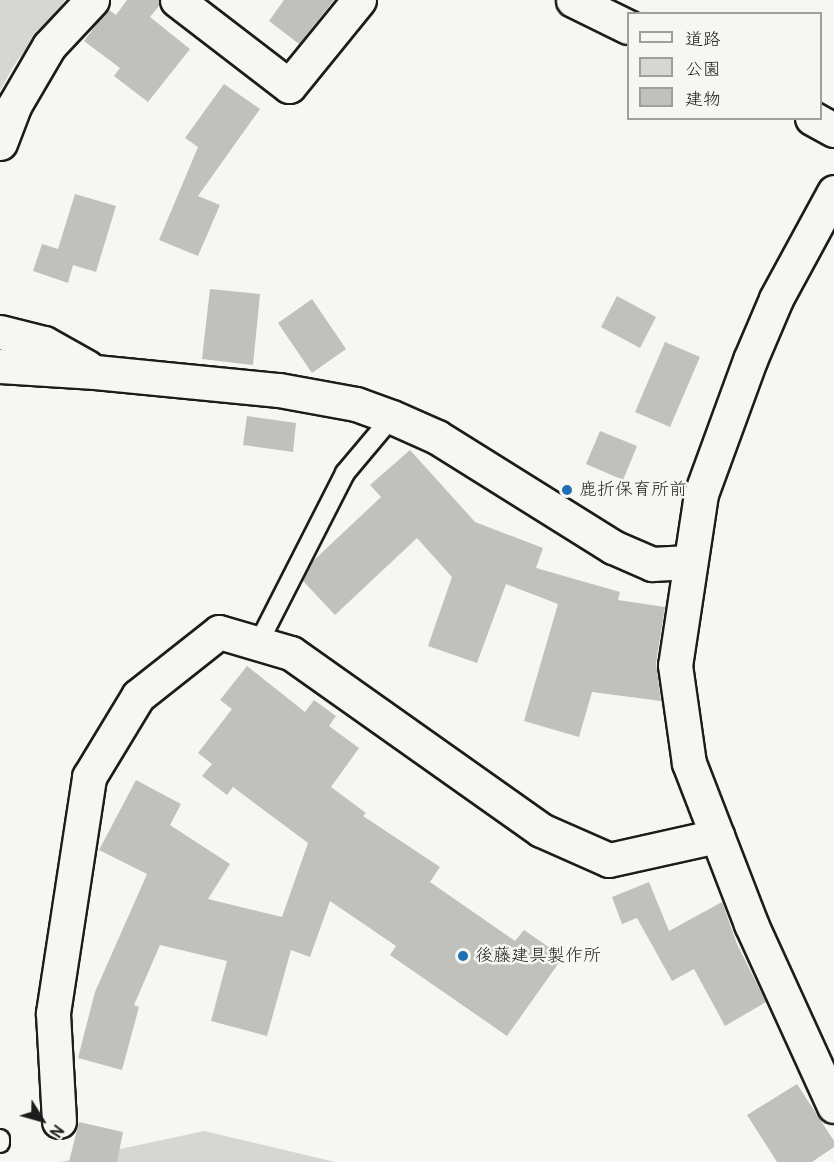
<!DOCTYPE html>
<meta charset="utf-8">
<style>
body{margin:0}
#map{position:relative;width:834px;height:1162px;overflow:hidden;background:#f6f6f2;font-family:Pangolin,"Klee One",sans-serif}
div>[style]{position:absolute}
.green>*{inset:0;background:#d6d6d2}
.building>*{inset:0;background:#c0c0bd}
.roads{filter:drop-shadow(2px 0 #1c1c1c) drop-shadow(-2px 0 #1c1c1c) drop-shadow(0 2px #1c1c1c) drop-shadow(0 -2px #1c1c1c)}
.lane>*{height:18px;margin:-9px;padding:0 9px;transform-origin:9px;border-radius:9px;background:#f6f6f2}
.street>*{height:33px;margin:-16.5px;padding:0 16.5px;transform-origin:16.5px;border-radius:16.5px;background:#f6f6f2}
.dots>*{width:16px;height:16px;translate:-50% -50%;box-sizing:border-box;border:3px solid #f6f6f2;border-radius:50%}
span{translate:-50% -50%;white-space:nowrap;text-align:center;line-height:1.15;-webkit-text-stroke:5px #f6f6f2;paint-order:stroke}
.poi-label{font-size:18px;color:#1c1c1c}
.left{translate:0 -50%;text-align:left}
.legend{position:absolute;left:627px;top:12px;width:195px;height:108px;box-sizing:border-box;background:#f6f6f2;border:2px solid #9f9f9c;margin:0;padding:8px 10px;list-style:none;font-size:18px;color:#1c1c1c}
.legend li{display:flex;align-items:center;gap:12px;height:30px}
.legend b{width:30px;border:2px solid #9f9f9c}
.north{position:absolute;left:12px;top:1090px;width:60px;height:60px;-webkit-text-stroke:4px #f6f6f2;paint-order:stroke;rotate:127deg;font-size:16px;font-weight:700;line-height:24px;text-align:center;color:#1c1c1c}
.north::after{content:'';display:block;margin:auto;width:21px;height:27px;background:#1c1c1c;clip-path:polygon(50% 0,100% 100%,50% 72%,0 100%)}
</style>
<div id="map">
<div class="green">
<i style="clip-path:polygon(0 0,65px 0,14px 65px,0 91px)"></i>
<i style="clip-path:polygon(204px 1131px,335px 1162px,60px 1162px)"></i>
</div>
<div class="building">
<i style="clip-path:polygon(127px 0,159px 0,159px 6px,150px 17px,190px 49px,148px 102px,114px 76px,120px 68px,84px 41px,108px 9px,116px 15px)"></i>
<i style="clip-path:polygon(284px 0,334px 0,299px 44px,269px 21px)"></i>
<i style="clip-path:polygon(224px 84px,260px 109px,198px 196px,220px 205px,198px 256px,159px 240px,198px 147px,185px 138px)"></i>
<i style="clip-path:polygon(75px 194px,116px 206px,96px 272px,73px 265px,68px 283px,33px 271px,42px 244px,58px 249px)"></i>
<i style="clip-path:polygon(210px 289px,260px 294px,253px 365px,202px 359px)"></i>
<i style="clip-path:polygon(617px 296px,656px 317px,640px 348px,601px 327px)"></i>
<i style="clip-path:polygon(312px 299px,346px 349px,312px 373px,278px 323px)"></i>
<i style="clip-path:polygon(665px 342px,700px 357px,670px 427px,635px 412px)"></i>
<i style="clip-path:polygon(247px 416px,296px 423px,293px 452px,243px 445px)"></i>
<i style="clip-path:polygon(600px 431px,637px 446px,623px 480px,586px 464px)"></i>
<i style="clip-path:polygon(410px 450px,475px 522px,543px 548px,536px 568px,620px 592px,618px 600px,665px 607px,656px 663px,661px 701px,592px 692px,579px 737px,524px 721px,558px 604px,506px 584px,477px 663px,428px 646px,452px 577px,417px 538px,335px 615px,303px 581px,313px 561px,381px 497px,370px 485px)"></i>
<i style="clip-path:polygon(247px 666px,305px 712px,314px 700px,336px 716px,329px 726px,359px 748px,331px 787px,366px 813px,363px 816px,440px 867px,430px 882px,515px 941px,524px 930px,563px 957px,507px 1036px,390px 955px,396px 946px,330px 901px,310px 957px,291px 950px,267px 1036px,211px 1021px,227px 961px,160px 945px,134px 1005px,139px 1007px,122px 1070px,78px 1058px,95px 992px,147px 874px,99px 850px,136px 780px,181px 804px,170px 825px,230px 864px,208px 899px,282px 917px,308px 843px,233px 787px,227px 795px,202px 776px,212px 764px,198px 753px,232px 709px,220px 700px)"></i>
<i style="clip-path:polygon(649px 882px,669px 931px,722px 902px,737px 944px,766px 1002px,725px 1026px,694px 969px,672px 981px,637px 918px,622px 924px,612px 897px)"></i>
<i style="clip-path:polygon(797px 1084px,834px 1141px,834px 1147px,812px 1162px,777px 1162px,747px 1115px)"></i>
<i style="clip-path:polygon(79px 1122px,123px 1132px,117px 1162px,69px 1162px)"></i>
</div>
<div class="roads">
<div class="lane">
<i style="left:258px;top:644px;width:192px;rotate:-63deg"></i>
<i style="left:345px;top:473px;width:73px;rotate:-50deg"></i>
<i style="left:0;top:1139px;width:4px;rotate:90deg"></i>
</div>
<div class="street">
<i style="left:177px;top:0;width:141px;rotate:37.5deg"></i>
<i style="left:289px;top:86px;width:111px;rotate:-50.9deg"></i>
<i style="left:573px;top:0;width:61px;rotate:26.1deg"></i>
<i style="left:812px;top:118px;width:25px;rotate:29deg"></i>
<i style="left:0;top:143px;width:40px;rotate:-69deg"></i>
<i style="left:14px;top:106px;width:69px;rotate:-59.7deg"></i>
<i style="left:49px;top:46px;width:63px;rotate:-46.9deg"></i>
<i style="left:834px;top:192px;width:122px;rotate:118.5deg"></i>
<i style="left:776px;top:299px;width:66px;rotate:113.1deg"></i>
<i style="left:750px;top:360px;width:143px;rotate:110.1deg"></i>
<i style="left:701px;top:494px;width:173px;rotate:98.6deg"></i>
<i style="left:675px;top:665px;width:99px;rotate:81.9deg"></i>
<i style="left:689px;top:763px;width:173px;rotate:68.9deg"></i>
<i style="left:751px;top:924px;width:200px;rotate:65.5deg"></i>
<i style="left:0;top:332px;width:45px;rotate:14deg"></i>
<i style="left:44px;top:343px;width:49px;rotate:29.2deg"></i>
<i style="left:0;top:366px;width:95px;rotate:3.6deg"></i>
<i style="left:95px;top:372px;width:185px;rotate:5.6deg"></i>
<i style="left:279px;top:390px;width:78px;rotate:10.3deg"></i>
<i style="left:356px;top:404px;width:38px;rotate:20deg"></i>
<i style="left:392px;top:417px;width:49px;rotate:24deg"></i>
<i style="left:437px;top:437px;width:208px;rotate:32deg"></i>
<i style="left:613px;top:547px;width:43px;rotate:23.6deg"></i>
<i style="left:652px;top:564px;width:37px;rotate:-3deg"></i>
<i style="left:59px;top:1121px;width:108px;rotate:-93.2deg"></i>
<i style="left:53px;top:1013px;width:239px;rotate:-81.3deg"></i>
<i style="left:89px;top:777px;width:95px;rotate:-58.8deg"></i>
<i style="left:138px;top:696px;width:103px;rotate:-38.3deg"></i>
<i style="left:219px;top:632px;width:75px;rotate:16.3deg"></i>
<i style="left:291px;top:653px;width:306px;rotate:35.3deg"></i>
<i style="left:541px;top:830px;width:74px;rotate:23.8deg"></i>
<i style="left:609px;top:860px;width:111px;rotate:-12.5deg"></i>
</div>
</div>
<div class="dots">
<i style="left:567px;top:490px;background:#1f6fb2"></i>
<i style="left:463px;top:956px;background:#1f6fb2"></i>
</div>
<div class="poi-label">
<span class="left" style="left:579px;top:490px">鹿折保育所前</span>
<span class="left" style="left:475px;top:956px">後藤建具製作所</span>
</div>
<ul class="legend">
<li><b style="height:8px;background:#f6f6f2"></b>道路</li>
<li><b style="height:16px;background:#d6d6d2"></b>公園</li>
<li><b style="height:16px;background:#c0c0bd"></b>建物</li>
</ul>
<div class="north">N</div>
</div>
